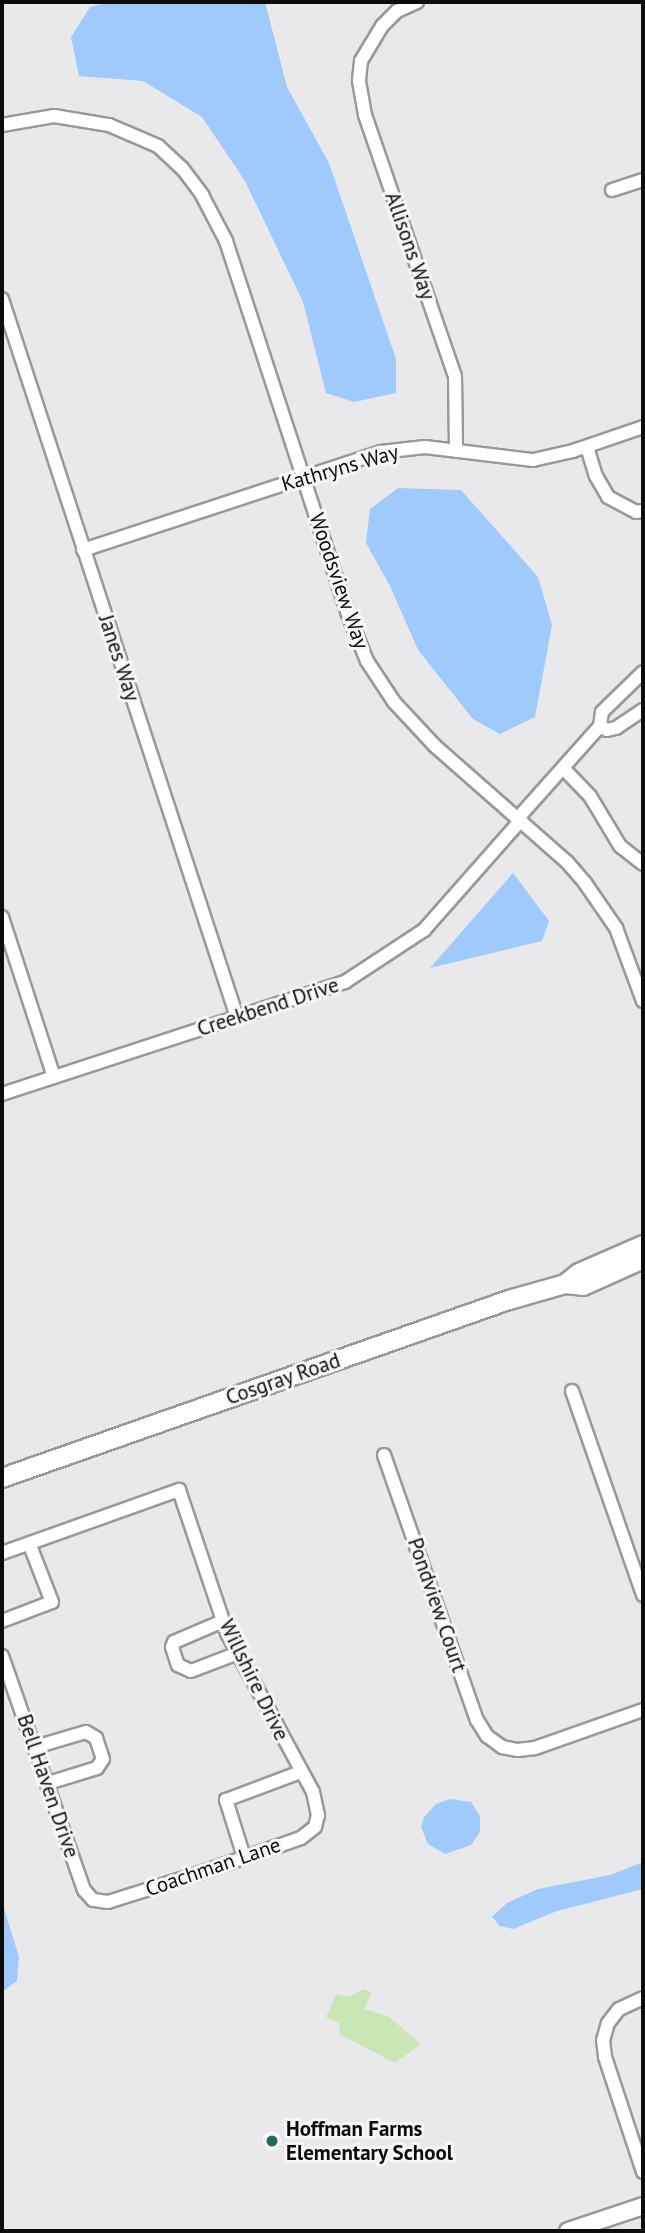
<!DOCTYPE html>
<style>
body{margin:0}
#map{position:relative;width:645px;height:2233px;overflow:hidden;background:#e9e9ec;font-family:"PT Sans",sans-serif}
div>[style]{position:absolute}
.green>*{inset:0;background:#c9e6b5}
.water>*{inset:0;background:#9fcafb}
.roads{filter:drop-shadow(2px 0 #99999c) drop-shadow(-2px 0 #99999c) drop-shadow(0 2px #99999c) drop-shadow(0 -2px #99999c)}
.minor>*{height:12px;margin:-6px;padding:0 6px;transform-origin:6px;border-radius:6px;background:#fff}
.tertiary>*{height:16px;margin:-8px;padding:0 8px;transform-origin:8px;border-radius:8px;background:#fff}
.secondary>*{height:18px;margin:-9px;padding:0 9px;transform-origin:9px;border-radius:9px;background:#fff}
.dots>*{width:19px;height:19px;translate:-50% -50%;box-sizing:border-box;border:4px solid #f6f6f9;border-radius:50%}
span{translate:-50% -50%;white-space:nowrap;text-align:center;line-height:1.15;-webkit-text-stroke:6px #f6f6f9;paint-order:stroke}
.street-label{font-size:21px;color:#0c0c0c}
.poi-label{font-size:21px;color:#0c0c0c;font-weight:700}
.left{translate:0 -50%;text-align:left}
.frame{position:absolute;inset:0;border:4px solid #0c0c0c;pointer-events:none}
</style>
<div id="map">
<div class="green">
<i style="clip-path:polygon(364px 1989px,372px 1993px,364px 2009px,388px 2016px,421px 2044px,395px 2063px,339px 2034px,340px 2024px,326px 2017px,336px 1994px,349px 1997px)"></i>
</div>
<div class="water">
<i style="clip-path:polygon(109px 2px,265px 2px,287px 87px,329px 163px,396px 359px,396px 393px,354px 402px,326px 393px,303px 302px,245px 181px,202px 117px,143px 81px,79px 76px,71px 37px,90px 7px)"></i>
<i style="clip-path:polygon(398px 488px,461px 490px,538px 577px,552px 625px,535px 717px,500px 734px,473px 719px,418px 650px,390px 586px,366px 543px,370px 509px)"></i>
<i style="clip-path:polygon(513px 873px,549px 921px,542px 941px,430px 968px)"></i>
<i style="clip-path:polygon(450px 1799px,471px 1802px,480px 1816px,480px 1832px,471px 1845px,445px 1854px,428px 1844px,421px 1827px,424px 1817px,436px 1804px)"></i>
<i style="clip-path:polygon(643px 1862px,643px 1889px,557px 1911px,513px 1929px,500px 1926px,492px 1917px,507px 1903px,538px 1889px,610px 1875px)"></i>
<i style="clip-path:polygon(2px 1902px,19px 1957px,17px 1981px,2px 1992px)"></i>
</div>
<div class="roads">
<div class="minor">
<i style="left:417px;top:2px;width:22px;rotate:156deg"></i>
<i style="left:397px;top:11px;width:21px;rotate:135deg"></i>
<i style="left:382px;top:26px;width:41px;rotate:121deg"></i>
<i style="left:361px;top:61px;width:20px;rotate:96deg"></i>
<i style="left:359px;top:81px;width:35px;rotate:80deg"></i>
<i style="left:365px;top:115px;width:276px;rotate:71deg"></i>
<i style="left:455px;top:376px;width:75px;rotate:89.2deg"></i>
<i style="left:2px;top:125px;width:53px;rotate:-9.8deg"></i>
<i style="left:54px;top:116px;width:56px;rotate:9.3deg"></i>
<i style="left:109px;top:125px;width:53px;rotate:23.2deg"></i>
<i style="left:158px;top:146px;width:33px;rotate:43deg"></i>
<i style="left:182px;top:168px;width:34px;rotate:53deg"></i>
<i style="left:202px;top:195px;width:52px;rotate:62.4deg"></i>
<i style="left:226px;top:241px;width:392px;rotate:71.9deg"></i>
<i style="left:348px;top:614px;width:51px;rotate:68deg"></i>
<i style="left:367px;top:661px;width:49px;rotate:56.6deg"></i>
<i style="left:394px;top:702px;width:60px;rotate:47deg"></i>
<i style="left:435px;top:746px;width:176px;rotate:41.3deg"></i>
<i style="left:567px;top:862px;width:28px;rotate:49deg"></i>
<i style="left:585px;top:883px;width:55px;rotate:55.4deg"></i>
<i style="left:616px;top:928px;width:78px;rotate:69.7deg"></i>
<i style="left:612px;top:190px;width:33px;rotate:-18deg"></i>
<i style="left:2px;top:299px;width:755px;rotate:71.88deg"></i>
<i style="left:587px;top:447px;width:30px;rotate:73deg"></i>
<i style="left:596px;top:476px;width:24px;rotate:60deg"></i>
<i style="left:608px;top:497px;width:32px;rotate:28deg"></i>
<i style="left:636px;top:512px;width:7px;rotate:-8deg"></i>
<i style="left:83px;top:550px;width:314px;rotate:-18.2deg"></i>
<i style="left:381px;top:452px;width:44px;rotate:-6.5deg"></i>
<i style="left:425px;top:447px;width:109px;rotate:6.9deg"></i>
<i style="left:533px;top:460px;width:41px;rotate:-12.7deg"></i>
<i style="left:573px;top:451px;width:74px;rotate:-18.9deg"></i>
<i style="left:600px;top:726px;width:8px;rotate:30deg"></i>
<i style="left:607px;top:730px;width:9px;rotate:-13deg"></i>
<i style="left:616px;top:728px;width:32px;rotate:-34deg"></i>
<i style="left:563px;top:768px;width:39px;rotate:46deg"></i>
<i style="left:590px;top:796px;width:58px;rotate:59deg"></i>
<i style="left:620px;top:846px;width:29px;rotate:38deg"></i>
<i style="left:518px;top:818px;width:123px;rotate:-48.3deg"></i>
<i style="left:600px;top:726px;width:14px;rotate:-82deg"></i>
<i style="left:602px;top:712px;width:57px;rotate:-44.3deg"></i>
<i style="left:2px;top:917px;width:168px;rotate:72deg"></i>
<i style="left:2px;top:1094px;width:361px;rotate:-18.1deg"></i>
<i style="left:345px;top:982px;width:95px;rotate:-33.4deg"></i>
<i style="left:424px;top:930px;width:147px;rotate:-48.6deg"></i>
<i style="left:572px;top:1391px;width:216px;rotate:70.8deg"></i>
<i style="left:384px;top:1455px;width:281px;rotate:70.7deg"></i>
<i style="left:477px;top:1720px;width:19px;rotate:58deg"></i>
<i style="left:487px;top:1736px;width:19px;rotate:36deg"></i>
<i style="left:502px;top:1747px;width:16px;rotate:11deg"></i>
<i style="left:518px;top:1750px;width:17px;rotate:-7deg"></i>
<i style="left:535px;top:1748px;width:114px;rotate:-19.4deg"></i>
<i style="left:2px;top:1553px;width:188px;rotate:-19.6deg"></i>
<i style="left:179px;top:1490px;width:151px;rotate:71.4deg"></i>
<i style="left:227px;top:1633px;width:181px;rotate:61.6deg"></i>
<i style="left:313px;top:1792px;width:24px;rotate:78deg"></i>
<i style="left:318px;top:1815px;width:12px;rotate:104deg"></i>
<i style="left:315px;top:1827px;width:18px;rotate:142deg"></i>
<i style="left:301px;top:1838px;width:107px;rotate:160.9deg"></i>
<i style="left:200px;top:1873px;width:96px;rotate:162.5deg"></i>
<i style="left:108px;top:1902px;width:15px;rotate:-172deg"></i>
<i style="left:93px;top:1900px;width:13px;rotate:-132deg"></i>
<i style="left:84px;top:1890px;width:248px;rotate:-109.3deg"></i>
<i style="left:2px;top:1621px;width:53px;rotate:-20.8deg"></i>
<i style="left:52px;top:1602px;width:63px;rotate:-111.3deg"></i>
<i style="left:223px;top:1621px;width:53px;rotate:156.8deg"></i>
<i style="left:174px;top:1642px;width:5px;rotate:112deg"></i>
<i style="left:172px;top:1647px;width:19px;rotate:72deg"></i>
<i style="left:178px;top:1665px;width:14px;rotate:25deg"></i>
<i style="left:191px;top:1671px;width:50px;rotate:-21deg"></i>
<i style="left:35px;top:1747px;width:53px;rotate:-16.4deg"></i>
<i style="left:86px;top:1732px;width:12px;rotate:31deg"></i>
<i style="left:96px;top:1738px;width:22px;rotate:72deg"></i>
<i style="left:103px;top:1759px;width:11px;rotate:124deg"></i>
<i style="left:97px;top:1768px;width:51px;rotate:163deg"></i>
<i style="left:244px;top:1857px;width:60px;rotate:-107.5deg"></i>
<i style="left:226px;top:1800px;width:80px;rotate:-20.5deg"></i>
<i style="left:643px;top:1998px;width:26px;rotate:155deg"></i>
<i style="left:619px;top:2009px;width:18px;rotate:128deg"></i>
<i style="left:608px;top:2023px;width:18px;rotate:106deg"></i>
<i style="left:603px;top:2040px;width:17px;rotate:83deg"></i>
<i style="left:605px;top:2057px;width:121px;rotate:71.7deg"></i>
</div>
<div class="tertiary">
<i style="left:568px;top:2231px;width:79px;rotate:-18.4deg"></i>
</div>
<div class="secondary">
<i style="left:565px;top:1284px;width:18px;rotate:-38deg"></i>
<i style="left:579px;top:1273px;width:70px;rotate:-23.6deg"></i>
<i style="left:2px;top:1478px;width:537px;rotate:-19.35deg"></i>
<i style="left:509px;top:1300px;width:58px;rotate:-15.9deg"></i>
<i style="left:565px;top:1284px;width:18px;rotate:6deg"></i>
<i style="left:583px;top:1286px;width:66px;rotate:-24.2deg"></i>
</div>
</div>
<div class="dots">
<i style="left:272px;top:2141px;background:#206a63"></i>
</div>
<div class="street-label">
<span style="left:410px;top:246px;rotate:71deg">Allisons Way</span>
<span style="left:340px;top:468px;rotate:-16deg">Kathryns Way</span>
<span style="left:339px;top:581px;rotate:71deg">Woodsview Way</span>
<span style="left:119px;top:658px;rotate:72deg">Janes Way</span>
<span style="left:268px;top:1007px;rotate:-18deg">Creekbend Drive</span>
<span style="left:283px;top:1379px;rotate:-19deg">Cosgray Road</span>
<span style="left:437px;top:1605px;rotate:71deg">Pondview Court</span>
<span style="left:254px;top:1680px;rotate:64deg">Willshire Drive</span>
<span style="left:48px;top:1786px;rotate:71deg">Bell Haven Drive</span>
<span style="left:213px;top:1867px;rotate:-19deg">Coachman Lane</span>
</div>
<div class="poi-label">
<span class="left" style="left:286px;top:2141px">Hoffman Farms<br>Elementary School</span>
</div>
<div class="frame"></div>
</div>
